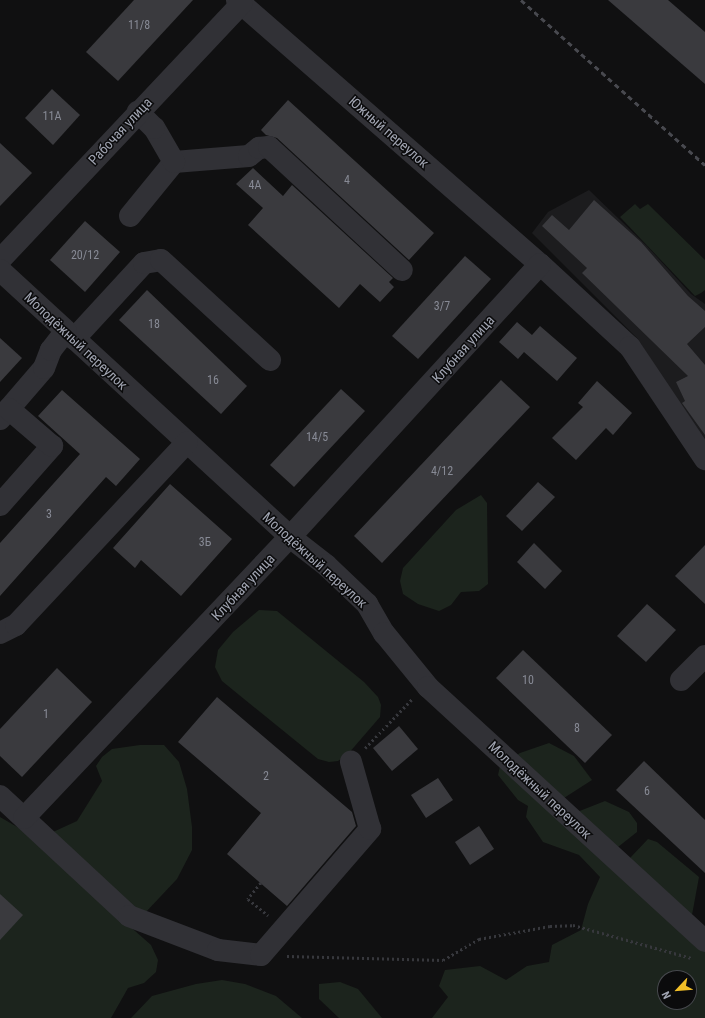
<!DOCTYPE html>
<meta charset="utf-8">
<style>
body{margin:0}
#map{position:relative;width:705px;height:1018px;overflow:hidden;background:#101011;font-family:"Roboto Condensed",sans-serif}
div>[style]{position:absolute}
.built>*{inset:0;background:#1c1c1e}
.green>*{inset:0;background:#1c241d}
.building>*{inset:0;background:#3a3a3e}
.path>*{height:2.5px;margin-top:-1.25px;transform-origin:0;background:repeating-linear-gradient(90deg,#37383d 0 2px,transparent 0 5px)}
.minor>*{height:22px;margin:-11px;padding:0 11px;transform-origin:11px;border-radius:11px;background:#313136}
.rail>*{height:3px;margin-top:-1.5px;transform-origin:0;background:repeating-linear-gradient(90deg,#48494f 0 5px,transparent 0 9px)}
span{translate:-50% -50%;white-space:nowrap;text-align:center;line-height:1.15;-webkit-text-stroke:3px #0b0b0c;paint-order:stroke}
.number-label{font-size:12px;color:#878a95}
.number-label span{-webkit-text-stroke-width:0}
.street-label{font-size:14px;color:#a1a5b2}
.north{position:absolute;left:657px;top:970px;width:40px;height:40px;box-sizing:border-box;background:#0b0b0c;border:1px solid #47494e;border-radius:50%;rotate:244deg;font-size:11px;font-weight:700;line-height:16px;text-align:center;color:#a1a5b2}
.north::after{content:'';display:block;margin:auto;width:14px;height:18px;background:#f2bf27;clip-path:polygon(50% 0,100% 100%,50% 72%,0 100%)}
</style>
<div id="map">
<div class="built">
<i style="clip-path:polygon(589px 190px,647px 246px,691px 294px,705px 304px,705px 443px,637px 338px,532px 233px,548px 212px)"></i>
</div>
<div class="green">
<i style="clip-path:polygon(635px 204px,640px 209px,648px 204px,705px 260px,705px 290px,701px 293px,695px 296px,620px 217px)"></i>
<i style="clip-path:polygon(481px 495px,487px 503px,488px 584px,479px 591px,461px 592px,451px 605px,439px 611px,418px 604px,403px 594px,400px 581px,403px 568px,456px 510px)"></i>
<i style="clip-path:polygon(259px 610px,277px 611px,364px 682px,378px 697px,381px 705px,380px 717px,348px 754px,338px 761px,329px 762px,318px 759px,222px 681px,215px 667px,218px 650px,233px 632px)"></i>
<i style="clip-path:polygon(evenodd,549px 743px,574px 756px,592px 780px,564px 798px,577px 812px,605px 801px,629px 812px,637px 823px,637px 832px,618px 847px,630px 858px,648px 839px,657px 842px,699px 877px,692px 915px,705px 927px,705px 1018px,432px 1018px,448px 997px,439px 986px,445px 970px,480px 966px,506px 980px,527px 966px,549px 962px,552px 945px,581px 930px,588px 904px,600px 877px,579px 855px,543px 842px,526px 817px,528px 806px,518px 800px,498px 775px,500px 766px,520px 753px,549px 743px,665px 978px,689px 978px,689px 1002px,665px 1002px,665px 978px)"></i>
<i style="clip-path:polygon(140px 745px,164px 745px,179px 762px,187px 789px,192px 827px,192px 850px,177px 879px,145px 913px,126px 923px,151px 945px,158px 960px,156px 972px,144px 983px,128px 988px,111px 1018px,0 1018px,0 817px,24px 831px,53px 832px,77px 821px,102px 781px,96px 766px,102px 757px,112px 749px)"></i>
<i style="clip-path:polygon(222px 980px,245px 984px,276px 996px,302px 1018px,131px 1018px,152px 996px,196px 984px)"></i>
<i style="clip-path:polygon(340px 982px,358px 989px,382px 1018px,339px 1018px,319px 999px,319px 984px)"></i>
</div>
<div class="building">
<i style="clip-path:polygon(134px 0,193px 0,118px 81px,86px 52px)"></i>
<i style="clip-path:polygon(608px 0,668px 0,705px 32px,705px 84px)"></i>
<i style="clip-path:polygon(52px 89px,80px 115px,53px 145px,25px 118px)"></i>
<i style="clip-path:polygon(288px 100px,434px 233px,409px 260px,277px 138px,266px 135px,261px 130px)"></i>
<i style="clip-path:polygon(0 143px,32px 173px,0 206px)"></i>
<i style="clip-path:polygon(253px 168px,283px 196px,292px 185px,393px 278px,389px 282px,394px 287px,380px 302px,360px 284px,339px 308px,248px 225px,263px 208px,236px 184px)"></i>
<i style="clip-path:polygon(594px 200px,641px 242px,688px 296px,705px 311px,705px 327px,687px 344px,705px 365px,705px 435px,682px 403px,685px 401px,676px 382px,688px 376px,582px 273px,587px 268px,542px 226px,552px 215px,569px 230px)"></i>
<i style="clip-path:polygon(85px 221px,120px 252px,85px 292px,50px 260px)"></i>
<i style="clip-path:polygon(465px 256px,491px 279px,418px 359px,392px 336px)"></i>
<i style="clip-path:polygon(147px 290px,247px 386px,221px 414px,119px 320px)"></i>
<i style="clip-path:polygon(517px 322px,532px 335px,540px 326px,577px 358px,557px 381px,524px 352px,518px 359px,499px 342px)"></i>
<i style="clip-path:polygon(0 338px,22px 358px,0 382px)"></i>
<i style="clip-path:polygon(501px 380px,530px 407px,382px 563px,354px 536px)"></i>
<i style="clip-path:polygon(597px 381px,632px 413px,613px 435px,606px 428px,576px 460px,552px 438px,583px 407px,578px 403px)"></i>
<i style="clip-path:polygon(341px 389px,365px 411px,294px 487px,270px 465px)"></i>
<i style="clip-path:polygon(62px 390px,140px 459px,116px 486px,106px 477px,0 596px,0 543px,80px 454px,38px 416px)"></i>
<i style="clip-path:polygon(538px 482px,555px 497px,522px 531px,506px 516px)"></i>
<i style="clip-path:polygon(170px 484px,232px 539px,181px 596px,141px 560px,135px 568px,113px 548px)"></i>
<i style="clip-path:polygon(534px 543px,562px 571px,545px 589px,517px 562px)"></i>
<i style="clip-path:polygon(705px 545px,705px 604px,675px 576px)"></i>
<i style="clip-path:polygon(647px 604px,676px 630px,646px 662px,617px 636px)"></i>
<i style="clip-path:polygon(523px 650px,612px 735px,585px 763px,496px 678px)"></i>
<i style="clip-path:polygon(57px 668px,92px 702px,22px 777px,0 756px,0 729px)"></i>
<i style="clip-path:polygon(217px 697px,352px 812px,356px 826px,287px 906px,227px 854px,261px 813px,178px 742px)"></i>
<i style="clip-path:polygon(399px 726px,418px 749px,392px 771px,373px 748px)"></i>
<i style="clip-path:polygon(644px 761px,705px 820px,705px 873px,616px 790px)"></i>
<i style="clip-path:polygon(438px 778px,453px 800px,426px 818px,411px 795px)"></i>
<i style="clip-path:polygon(479px 826px,494px 849px,470px 865px,455px 842px)"></i>
<i style="clip-path:polygon(0 894px,23px 915px,0 940px)"></i>
</div>
<div class="path">
<i style="left:365px;top:748px;width:68px;rotate:-46.2deg"></i>
<i style="left:261px;top:883px;width:21px;rotate:129deg"></i>
<i style="left:248px;top:899px;width:26px;rotate:39deg"></i>
<i style="left:287px;top:956px;width:156px;rotate:1.5deg"></i>
<i style="left:443px;top:960px;width:42px;rotate:-30.3deg"></i>
<i style="left:479px;top:939px;width:72px;rotate:-10.4deg"></i>
<i style="left:550px;top:926px;width:23px;rotate:-2deg"></i>
<i style="left:573px;top:925px;width:123px;rotate:15.6deg"></i>
</div>
<div class="minor">
<i style="left:237px;top:0;width:402px;rotate:41.1deg"></i>
<i style="left:540px;top:264px;width:122px;rotate:42.7deg"></i>
<i style="left:630px;top:347px;width:135px;rotate:56.2deg"></i>
<i style="left:174px;top:162px;width:75px;rotate:-4.6deg"></i>
<i style="left:249px;top:156px;width:13px;rotate:-39deg"></i>
<i style="left:259px;top:148px;width:10px;rotate:-6deg"></i>
<i style="left:269px;top:147px;width:181px;rotate:42.8deg"></i>
<i style="left:130px;top:216px;width:70px;rotate:-50.8deg"></i>
<i style="left:174px;top:162px;width:39px;rotate:-120deg"></i>
<i style="left:154px;top:128px;width:23px;rotate:-135deg"></i>
<i style="left:0;top:260px;width:352px;rotate:-46.7deg"></i>
<i style="left:0;top:270px;width:394px;rotate:42.6deg"></i>
<i style="left:290px;top:537px;width:46px;rotate:37.9deg"></i>
<i style="left:326px;top:565px;width:57px;rotate:43.6deg"></i>
<i style="left:367px;top:604px;width:34px;rotate:60deg"></i>
<i style="left:384px;top:633px;width:70px;rotate:50.8deg"></i>
<i style="left:428px;top:687px;width:376px;rotate:42.5deg"></i>
<i style="left:74px;top:339px;width:103px;rotate:-47.4deg"></i>
<i style="left:144px;top:263px;width:17px;rotate:-10deg"></i>
<i style="left:161px;top:260px;width:148px;rotate:42.5deg"></i>
<i style="left:0;top:419px;width:67px;rotate:-49.2deg"></i>
<i style="left:44px;top:368px;width:19px;rotate:-69deg"></i>
<i style="left:51px;top:350px;width:24px;rotate:-52deg"></i>
<i style="left:0;top:505px;width:79px;rotate:-48.6deg"></i>
<i style="left:52px;top:446px;width:57px;rotate:-139.3deg"></i>
<i style="left:0;top:633px;width:18px;rotate:-27deg"></i>
<i style="left:16px;top:625px;width:250px;rotate:-46.9deg"></i>
<i style="left:681px;top:680px;width:34px;rotate:-45deg"></i>
<i style="left:0;top:796px;width:176px;rotate:42.9deg"></i>
<i style="left:129px;top:916px;width:95px;rotate:20.9deg"></i>
<i style="left:218px;top:950px;width:43px;rotate:6.6deg"></i>
<i style="left:261px;top:955px;width:167px;rotate:-49.1deg"></i>
<i style="left:370px;top:829px;width:70px;rotate:-105.8deg"></i>
<i style="left:24px;top:818px;width:387px;rotate:-46.6deg"></i>
<i style="left:290px;top:537px;width:370px;rotate:-47.5deg"></i>
</div>
<div class="rail">
<i style="left:521px;top:0;width:247px;rotate:41.9deg"></i>
</div>
<div class="number-label">
<span style="left:139px;top:26px">11/8</span>
<span style="left:52px;top:117px">11А</span>
<span style="left:347px;top:181px">4</span>
<span style="left:255px;top:186px">4А</span>
<span style="left:85px;top:256px">20/12</span>
<span style="left:442px;top:307px">3/7</span>
<span style="left:154px;top:325px">18</span>
<span style="left:213px;top:381px">16</span>
<span style="left:317px;top:438px">14/5</span>
<span style="left:442px;top:472px">4/12</span>
<span style="left:49px;top:515px">3</span>
<span style="left:205px;top:543px">3Б</span>
<span style="left:528px;top:681px">10</span>
<span style="left:46px;top:715px">1</span>
<span style="left:577px;top:729px">8</span>
<span style="left:266px;top:777px">2</span>
<span style="left:647px;top:792px">6</span>
</div>
<div class="street-label">
<span style="left:120px;top:131px;rotate:-47deg">Рабочая улица</span>
<span style="left:389px;top:132px;rotate:41deg">Южный переулок</span>
<span style="left:76px;top:341px;rotate:43deg">Молодёжный переулок</span>
<span style="left:463px;top:349px;rotate:-48deg">Клубная улица</span>
<span style="left:315px;top:560px;rotate:42deg">Молодёжный переулок</span>
<span style="left:243px;top:587px;rotate:-47deg">Клубная улица</span>
<span style="left:540px;top:790px;rotate:43deg">Молодёжный переулок</span>
</div>
<div class="north">N</div>
</div>
